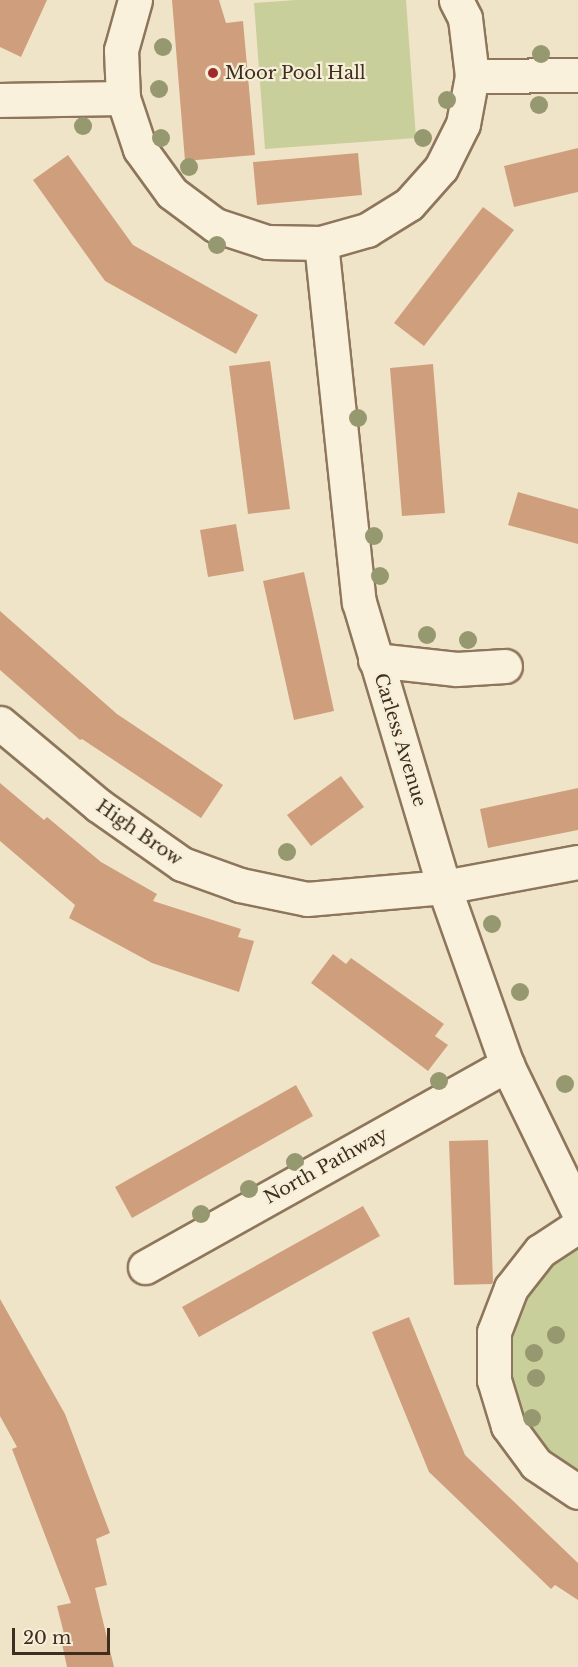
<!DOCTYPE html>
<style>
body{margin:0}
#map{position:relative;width:578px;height:1667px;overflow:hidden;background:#f0e4c8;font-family:"Libre Baskerville",serif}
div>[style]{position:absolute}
.green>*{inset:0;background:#c9cf9b}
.building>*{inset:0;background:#cf9f7d}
.roads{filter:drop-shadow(2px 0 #8d765c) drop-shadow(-2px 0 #8d765c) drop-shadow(0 2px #8d765c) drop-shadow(0 -2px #8d765c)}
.minor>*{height:33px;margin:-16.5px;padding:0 16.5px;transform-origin:16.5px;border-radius:16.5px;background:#faf1dc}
.trees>*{width:18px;height:18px;margin:-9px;border-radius:50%;background:#96986f}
.dots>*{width:16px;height:16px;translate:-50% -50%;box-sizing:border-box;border:3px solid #f7eed8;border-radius:50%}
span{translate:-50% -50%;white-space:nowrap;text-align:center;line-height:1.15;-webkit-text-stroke:4.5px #f7eed8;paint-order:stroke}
.poi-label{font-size:18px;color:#3d2e20}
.left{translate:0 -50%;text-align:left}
.street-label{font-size:18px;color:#3d2e20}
.scale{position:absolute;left:12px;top:1628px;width:98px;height:27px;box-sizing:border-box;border:3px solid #3d2e20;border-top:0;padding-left:8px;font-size:18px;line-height:21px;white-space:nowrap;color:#3d2e20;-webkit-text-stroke:4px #f7eed8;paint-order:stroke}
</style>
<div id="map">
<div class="green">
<i style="clip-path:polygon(296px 0,406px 0,416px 138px,265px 149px,254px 3px)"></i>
<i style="clip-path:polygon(574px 1242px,578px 1250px,578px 1479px,542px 1453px,519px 1419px,507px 1380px,506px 1339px,519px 1300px,541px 1267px)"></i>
</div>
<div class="building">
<i style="clip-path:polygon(0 0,47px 0,21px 57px,0 47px)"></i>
<i style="clip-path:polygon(172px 0,219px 0,226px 23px,243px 21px,255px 155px,185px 161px)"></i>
<i style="clip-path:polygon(578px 148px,578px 192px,514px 207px,504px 166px)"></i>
<i style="clip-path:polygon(358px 153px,362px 195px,257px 205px,253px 162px)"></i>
<i style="clip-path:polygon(68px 155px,133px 245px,258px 315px,236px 354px,105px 281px,33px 180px)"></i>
<i style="clip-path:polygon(483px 207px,514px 230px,424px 346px,394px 323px)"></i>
<i style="clip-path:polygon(270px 361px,290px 509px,248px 514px,229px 366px)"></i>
<i style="clip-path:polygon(433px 364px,445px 513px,402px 516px,390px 368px)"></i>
<i style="clip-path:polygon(518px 492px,578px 509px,578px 544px,508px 525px)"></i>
<i style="clip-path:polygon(236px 524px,244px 571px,208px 577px,200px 530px)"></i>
<i style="clip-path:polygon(304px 572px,334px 711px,294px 720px,263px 581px)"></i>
<i style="clip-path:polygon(0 611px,117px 714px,223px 785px,201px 818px,82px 739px,80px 740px,0 670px)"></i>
<i style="clip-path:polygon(341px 776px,364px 807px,311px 846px,287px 815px)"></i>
<i style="clip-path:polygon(0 783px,44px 820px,47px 817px,101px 862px,157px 894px,153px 901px,241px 929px,238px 937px,254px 941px,239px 992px,152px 963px,69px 918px,75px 905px,0 841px)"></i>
<i style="clip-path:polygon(578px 788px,578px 830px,488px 848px,480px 809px)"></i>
<i style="clip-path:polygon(333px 954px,346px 964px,351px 958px,444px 1024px,435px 1036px,448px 1045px,428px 1071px,311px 983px)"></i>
<i style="clip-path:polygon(296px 1085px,313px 1116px,132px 1218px,115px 1187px)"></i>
<i style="clip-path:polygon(488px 1140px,493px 1282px,492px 1284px,454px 1285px,449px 1141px)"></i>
<i style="clip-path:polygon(363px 1206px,380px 1236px,199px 1337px,182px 1307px)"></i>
<i style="clip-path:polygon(0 1299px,65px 1414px,110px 1533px,96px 1539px,107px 1585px,95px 1588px,114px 1667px,67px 1667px,61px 1639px,65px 1638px,57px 1606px,71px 1603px,12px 1449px,17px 1447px,0 1416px)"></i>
<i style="clip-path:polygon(409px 1317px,465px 1455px,578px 1563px,578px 1600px,555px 1585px,551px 1589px,429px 1472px,372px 1332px)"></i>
</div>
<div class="roads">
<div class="minor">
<i style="left:135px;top:0;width:52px;rotate:105.6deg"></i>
<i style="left:121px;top:50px;width:48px;rotate:87.6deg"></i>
<i style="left:123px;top:98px;width:54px;rotate:71.6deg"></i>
<i style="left:140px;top:149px;width:54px;rotate:54deg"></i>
<i style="left:172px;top:193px;width:54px;rotate:36.7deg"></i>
<i style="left:215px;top:225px;width:55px;rotate:18.1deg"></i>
<i style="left:267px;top:242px;width:54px;rotate:1.1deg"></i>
<i style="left:321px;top:243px;width:48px;rotate:-15.8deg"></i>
<i style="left:367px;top:230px;width:49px;rotate:-31.8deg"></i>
<i style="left:409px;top:204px;width:48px;rotate:-48.4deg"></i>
<i style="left:441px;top:168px;width:49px;rotate:-63.4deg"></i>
<i style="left:463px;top:124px;width:49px;rotate:-79.4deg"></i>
<i style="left:472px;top:76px;width:58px;rotate:-96.9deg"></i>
<i style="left:465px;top:18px;width:20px;rotate:-117deg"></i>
<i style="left:472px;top:76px;width:106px;rotate:-0.5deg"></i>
<i style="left:0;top:100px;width:123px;rotate:-0.9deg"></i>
<i style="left:321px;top:243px;width:361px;rotate:84deg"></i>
<i style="left:359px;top:602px;width:297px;rotate:73.4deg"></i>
<i style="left:444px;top:887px;width:189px;rotate:70.5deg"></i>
<i style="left:507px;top:1065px;width:162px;rotate:64.1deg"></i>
<i style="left:375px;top:660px;width:82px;rotate:6.3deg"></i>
<i style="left:457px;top:669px;width:48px;rotate:-3.6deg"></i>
<i style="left:0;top:723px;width:128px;rotate:39.9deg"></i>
<i style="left:98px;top:805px;width:103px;rotate:35.1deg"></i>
<i style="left:182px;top:864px;width:62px;rotate:19.9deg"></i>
<i style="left:240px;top:885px;width:68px;rotate:11.8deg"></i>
<i style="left:307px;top:899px;width:138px;rotate:-5deg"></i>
<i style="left:444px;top:887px;width:136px;rotate:-10.6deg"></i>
<i style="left:578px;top:1226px;width:45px;rotate:146.7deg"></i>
<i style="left:540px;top:1251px;width:47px;rotate:128.1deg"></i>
<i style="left:511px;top:1288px;width:47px;rotate:111.1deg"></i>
<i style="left:494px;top:1332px;width:48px;rotate:90deg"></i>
<i style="left:494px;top:1380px;width:48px;rotate:73.1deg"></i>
<i style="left:508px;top:1426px;width:47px;rotate:53.6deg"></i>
<i style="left:536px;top:1464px;width:50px;rotate:33.7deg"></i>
<i style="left:145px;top:1267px;width:415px;rotate:-29.2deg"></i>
</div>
</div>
<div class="trees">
<i style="left:163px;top:47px"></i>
<i style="left:541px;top:54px"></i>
<i style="left:159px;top:89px"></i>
<i style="left:447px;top:100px"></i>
<i style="left:539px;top:105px"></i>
<i style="left:83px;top:126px"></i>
<i style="left:161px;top:138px"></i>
<i style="left:423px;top:138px"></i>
<i style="left:189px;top:167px"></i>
<i style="left:217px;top:245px"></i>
<i style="left:358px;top:418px"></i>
<i style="left:374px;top:536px"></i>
<i style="left:380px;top:576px"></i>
<i style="left:427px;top:635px"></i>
<i style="left:468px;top:640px"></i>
<i style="left:287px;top:852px"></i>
<i style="left:492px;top:924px"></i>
<i style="left:520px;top:992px"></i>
<i style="left:439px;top:1081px"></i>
<i style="left:565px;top:1084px"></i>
<i style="left:295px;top:1162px"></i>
<i style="left:249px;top:1189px"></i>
<i style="left:201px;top:1214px"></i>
<i style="left:556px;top:1335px"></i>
<i style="left:534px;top:1353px"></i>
<i style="left:536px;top:1378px"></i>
<i style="left:532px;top:1418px"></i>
</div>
<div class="dots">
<i style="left:213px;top:73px;background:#9e2a2b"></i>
</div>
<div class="poi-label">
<span class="left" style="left:225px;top:73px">Moor Pool Hall</span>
</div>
<div class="street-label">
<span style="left:400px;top:740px;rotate:73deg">Carless Avenue</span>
<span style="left:139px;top:833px;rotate:35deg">High Brow</span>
<span style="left:326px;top:1166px;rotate:-29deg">North Pathway</span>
</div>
<div class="scale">20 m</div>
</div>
